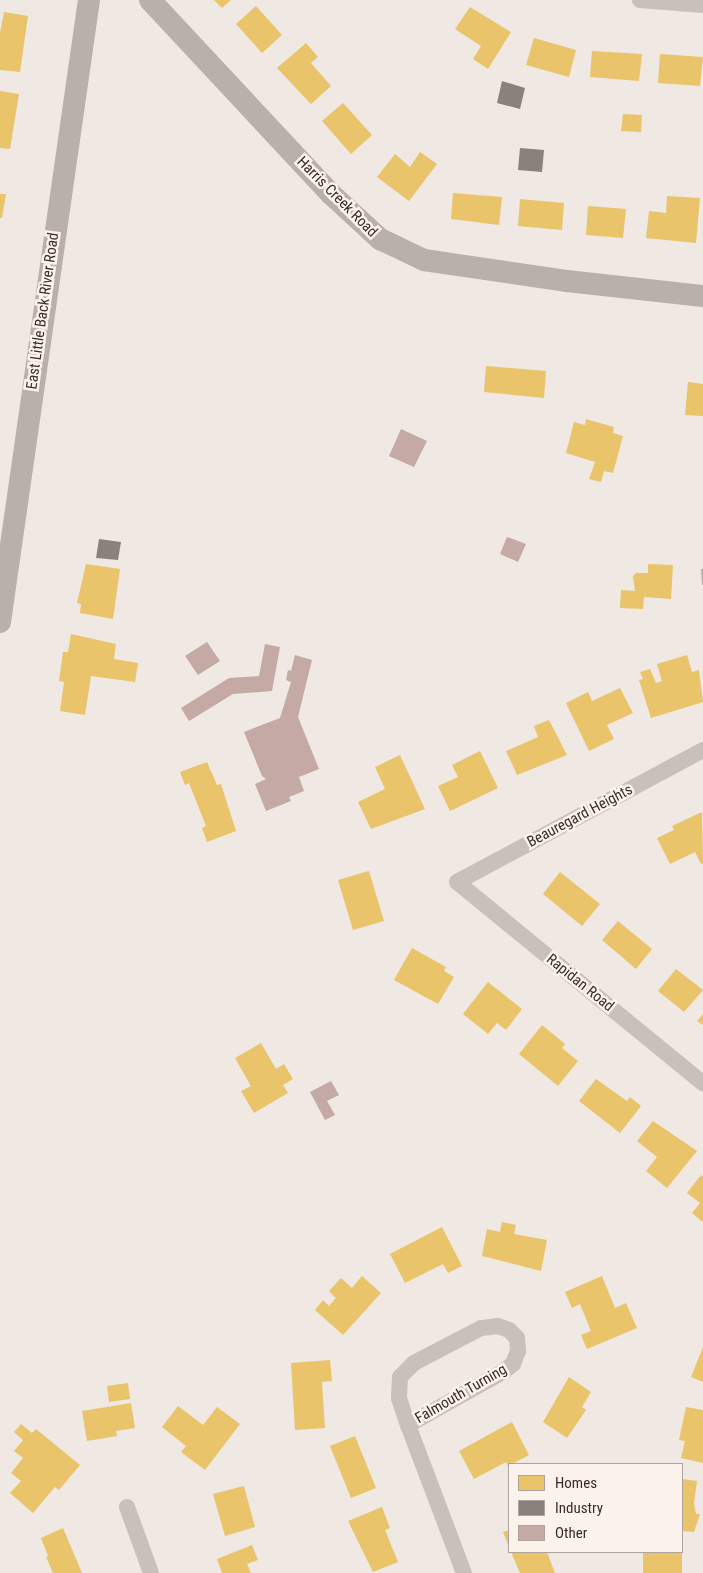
<!DOCTYPE html>
<style>
body{margin:0}
#map{position:relative;width:703px;height:1573px;overflow:hidden;background:#efe8e3;font-family:"Roboto Condensed",sans-serif}
div>[style]{position:absolute}
.homes>*{inset:0;background:#e9c46a}
.industry>*{inset:0;background:#8a817c}
.building>*{inset:0;background:#c4a9a4}
.street>*{height:16px;margin:-8px;padding:0 8px;transform-origin:8px;border-radius:8px;background:#c9c0bb}
.secondary>*{height:22px;margin:-11px;padding:0 11px;transform-origin:11px;border-radius:11px;background:#b9b0ac}
span{translate:-50% -50%;white-space:nowrap;text-align:center;line-height:1.15;-webkit-text-stroke:5px #fbf2eb;paint-order:stroke}
.street-label{font-size:15px;color:#3a2c29}
.legend{position:absolute;left:508px;top:1463px;width:175px;height:90px;box-sizing:border-box;background:#fbf2eb;border:1px solid #aea39d;margin:0;padding:6px 9px;list-style:none;font-size:15px;color:#3a2c29}
.legend li{display:flex;align-items:center;gap:10px;height:25px}
.legend b{width:25px;border:1px solid #aea39d}
</style>
<div id="map">
<div class="homes">
<i style="clip-path:polygon(214px 0,231px 0,222px 8px)"></i>
<i style="clip-path:polygon(256px 6px,282px 35px,262px 53px,236px 24px)"></i>
<i style="clip-path:polygon(470px 7px,511px 32px,488px 69px,473px 59px,481px 46px,455px 29px)"></i>
<i style="clip-path:polygon(4px 12px,28px 16px,20px 72px,0 70px,0 33px)"></i>
<i style="clip-path:polygon(534px 38px,576px 50px,569px 77px,526px 65px)"></i>
<i style="clip-path:polygon(306px 43px,318px 57px,311px 63px,331px 86px,311px 104px,277px 68px)"></i>
<i style="clip-path:polygon(592px 51px,642px 54px,639px 81px,590px 77px)"></i>
<i style="clip-path:polygon(660px 54px,703px 57px,700px 86px,658px 83px)"></i>
<i style="clip-path:polygon(0 91px,19px 94px,10px 149px,0 148px)"></i>
<i style="clip-path:polygon(343px 103px,372px 135px,351px 154px,322px 121px)"></i>
<i style="clip-path:polygon(623px 114px,642px 115px,641px 132px,621px 131px)"></i>
<i style="clip-path:polygon(420px 152px,437px 164px,409px 201px,377px 177px,395px 154px,410px 167px)"></i>
<i style="clip-path:polygon(453px 193px,502px 197px,499px 225px,451px 219px)"></i>
<i style="clip-path:polygon(0 194px,6px 194px,2px 218px,0 218px)"></i>
<i style="clip-path:polygon(667px 196px,700px 198px,696px 243px,646px 238px,649px 211px,666px 213px)"></i>
<i style="clip-path:polygon(520px 199px,564px 203px,562px 230px,518px 226px)"></i>
<i style="clip-path:polygon(588px 206px,626px 209px,623px 238px,586px 235px)"></i>
<i style="clip-path:polygon(486px 366px,546px 371px,544px 398px,484px 392px)"></i>
<i style="clip-path:polygon(688px 382px,703px 384px,703px 416px,685px 415px)"></i>
<i style="clip-path:polygon(586px 419px,614px 427px,613px 433px,623px 436px,613px 473px,604px 471px,601px 482px,589px 479px,595px 462px,566px 453px,574px 422px,585px 425px)"></i>
<i style="clip-path:polygon(86px 564px,120px 569px,113px 619px,80px 613px,81px 604px,77px 603px)"></i>
<i style="clip-path:polygon(648px 564px,673px 565px,671px 599px,644px 597px,643px 609px,620px 608px,621px 590px,635px 591px,633px 576px,636px 573px,648px 573px)"></i>
<i style="clip-path:polygon(71px 634px,116px 644px,114px 659px,138px 663px,135px 682px,91px 676px,85px 715px,60px 711px,64px 682px,59px 681px,63px 652px,68px 652px)"></i>
<i style="clip-path:polygon(687px 655px,692px 672px,699px 670px,703px 702px,651px 718px,639px 680px,643px 679px,640px 672px,650px 669px,656px 683px,662px 681px,657px 664px)"></i>
<i style="clip-path:polygon(620px 688px,633px 713px,607px 725px,614px 739px,589px 751px,566px 703px,588px 692px,592px 701px)"></i>
<i style="clip-path:polygon(549px 720px,567px 755px,517px 775px,506px 751px,538px 737px,534px 726px)"></i>
<i style="clip-path:polygon(480px 751px,498px 788px,450px 811px,438px 786px,458px 777px,452px 765px)"></i>
<i style="clip-path:polygon(400px 755px,425px 809px,371px 829px,358px 802px,385px 789px,375px 767px)"></i>
<i style="clip-path:polygon(207px 762px,217px 785px,221px 784px,236px 831px,207px 842px,202px 828px,206px 826px,189px 783px,185px 785px,180px 772px)"></i>
<i style="clip-path:polygon(702px 812px,703px 863px,701px 864px,695px 852px,670px 864px,657px 838px,674px 830px,672px 826px)"></i>
<i style="clip-path:polygon(369px 871px,384px 921px,353px 930px,338px 880px)"></i>
<i style="clip-path:polygon(560px 872px,600px 904px,582px 926px,543px 894px)"></i>
<i style="clip-path:polygon(618px 921px,652px 949px,636px 969px,602px 940px)"></i>
<i style="clip-path:polygon(412px 948px,446px 967px,444px 971px,454px 977px,438px 1004px,394px 980px)"></i>
<i style="clip-path:polygon(676px 969px,703px 990px,684px 1012px,658px 991px)"></i>
<i style="clip-path:polygon(488px 982px,522px 1009px,506px 1030px,497px 1023px,488px 1034px,463px 1014px)"></i>
<i style="clip-path:polygon(703px 1014px,703px 1025px,697px 1021px)"></i>
<i style="clip-path:polygon(542px 1025px,565px 1044px,562px 1048px,578px 1061px,558px 1086px,519px 1054px)"></i>
<i style="clip-path:polygon(261px 1043px,276px 1069px,284px 1064px,293px 1079px,283px 1085px,288px 1093px,254px 1113px,241px 1091px,251px 1086px,235px 1058px)"></i>
<i style="clip-path:polygon(596px 1079px,627px 1101px,630px 1097px,641px 1106px,620px 1133px,579px 1101px)"></i>
<i style="clip-path:polygon(653px 1121px,697px 1151px,667px 1188px,646px 1171px,657px 1157px,637px 1141px)"></i>
<i style="clip-path:polygon(701px 1175px,703px 1177px,703px 1222px,692px 1213px,700px 1203px,687px 1193px)"></i>
<i style="clip-path:polygon(502px 1222px,516px 1225px,514px 1234px,547px 1240px,541px 1271px,482px 1256px,487px 1229px,500px 1232px)"></i>
<i style="clip-path:polygon(442px 1227px,462px 1266px,448px 1273px,443px 1264px,405px 1283px,390px 1254px)"></i>
<i style="clip-path:polygon(362px 1276px,381px 1293px,343px 1335px,315px 1310px,323px 1300px,329px 1306px,336px 1298px,329px 1291px,341px 1278px,352px 1288px)"></i>
<i style="clip-path:polygon(602px 1276px,615px 1308px,626px 1303px,637px 1328px,587px 1349px,581px 1335px,591px 1331px,580px 1304px,572px 1308px,565px 1292px)"></i>
<i style="clip-path:polygon(703px 1347px,703px 1382px,691px 1377px)"></i>
<i style="clip-path:polygon(330px 1360px,332px 1381px,322px 1382px,325px 1428px,295px 1430px,291px 1363px)"></i>
<i style="clip-path:polygon(569px 1377px,591px 1392px,582px 1407px,586px 1410px,567px 1438px,543px 1422px)"></i>
<i style="clip-path:polygon(128px 1383px,130px 1399px,109px 1402px,107px 1386px)"></i>
<i style="clip-path:polygon(131px 1403px,135px 1428px,116px 1431px,117px 1436px,87px 1441px,82px 1411px)"></i>
<i style="clip-path:polygon(178px 1406px,203px 1425px,217px 1407px,240px 1424px,205px 1470px,181px 1452px,186px 1446px,162px 1427px)"></i>
<i style="clip-path:polygon(686px 1407px,703px 1410px,703px 1463px,681px 1458px,685px 1441px,679px 1440px)"></i>
<i style="clip-path:polygon(512px 1422px,529px 1455px,508px 1466px,506px 1462px,474px 1479px,459px 1451px)"></i>
<i style="clip-path:polygon(21px 1424px,32px 1433px,36px 1429px,80px 1465px,59px 1490px,55px 1487px,33px 1513px,10px 1493px,21px 1481px,11px 1473px,23px 1458px,14px 1451px,23px 1440px,14px 1432px)"></i>
<i style="clip-path:polygon(355px 1436px,376px 1488px,351px 1498px,330px 1446px)"></i>
<i style="clip-path:polygon(682px 1479px,697px 1481px,694px 1503px,696px 1514px,700px 1514px,694px 1532px,682px 1531px)"></i>
<i style="clip-path:polygon(244px 1486px,255px 1527px,225px 1536px,213px 1494px)"></i>
<i style="clip-path:polygon(382px 1507px,390px 1528px,385px 1530px,398px 1562px,373px 1572px,348px 1521px)"></i>
<i style="clip-path:polygon(63px 1528px,82px 1573px,53px 1573px,46px 1557px,48px 1556px,41px 1538px)"></i>
<i style="clip-path:polygon(509px 1530px,509px 1547px,503px 1532px)"></i>
<i style="clip-path:polygon(252px 1545px,258px 1560px,247px 1564px,251px 1573px,222px 1573px,217px 1559px)"></i>
<i style="clip-path:polygon(511px 1552px,547px 1552px,555px 1573px,520px 1573px)"></i>
<i style="clip-path:polygon(643px 1552px,682px 1552px,682px 1573px,643px 1573px)"></i>
</div>
<div class="industry">
<i style="clip-path:polygon(502px 81px,525px 88px,520px 109px,497px 103px)"></i>
<i style="clip-path:polygon(520px 148px,544px 150px,542px 172px,518px 170px)"></i>
<i style="clip-path:polygon(99px 539px,121px 542px,118px 560px,96px 558px)"></i>
</div>
<div class="building">
<i style="clip-path:polygon(401px 429px,427px 441px,414px 467px,389px 456px)"></i>
<i style="clip-path:polygon(507px 537px,526px 544px,518px 562px,500px 554px)"></i>
<i style="clip-path:polygon(701px 569px,703px 569px,703px 585px,702px 585px)"></i>
<i style="clip-path:polygon(207px 642px,220px 661px,198px 675px,185px 656px)"></i>
<i style="clip-path:polygon(265px 644px,280px 647px,272px 691px,233px 694px,189px 721px,181px 708px,229px 678px,259px 676px)"></i>
<i style="clip-path:polygon(295px 655px,312px 660px,298px 717px,319px 769px,299px 777px,304px 791px,289px 797px,291px 801px,266px 811px,255px 784px,266px 779px,262px 776px,244px 732px,280px 718px,291px 682px,286px 680px,288px 670px,291px 671px)"></i>
<i style="clip-path:polygon(331px 1081px,339px 1095px,327px 1101px,335px 1115px,325px 1120px,310px 1092px)"></i>
</div>
<div class="street">
<i style="left:640px;top:0;width:63px;rotate:4.5deg"></i>
<i style="left:703px;top:750px;width:279px;rotate:151.8deg"></i>
<i style="left:457px;top:882px;width:318px;rotate:39.3deg"></i>
<i style="left:408px;top:1425px;width:109px;rotate:-29.2deg"></i>
<i style="left:503px;top:1372px;width:13px;rotate:-39deg"></i>
<i style="left:513px;top:1364px;width:14px;rotate:-69deg"></i>
<i style="left:518px;top:1351px;width:13px;rotate:-94deg"></i>
<i style="left:517px;top:1338px;width:11px;rotate:-135deg"></i>
<i style="left:509px;top:1330px;width:12px;rotate:-160deg"></i>
<i style="left:498px;top:1326px;width:17px;rotate:173deg"></i>
<i style="left:481px;top:1328px;width:76px;rotate:152.4deg"></i>
<i style="left:414px;top:1363px;width:20px;rotate:135deg"></i>
<i style="left:400px;top:1377px;width:21px;rotate:93deg"></i>
<i style="left:399px;top:1398px;width:28px;rotate:72deg"></i>
<i style="left:408px;top:1425px;width:158px;rotate:69.3deg"></i>
<i style="left:127px;top:1507px;width:70px;rotate:70deg"></i>
</div>
<div class="secondary">
<i style="left:150px;top:0;width:265px;rotate:47deg"></i>
<i style="left:331px;top:194px;width:67px;rotate:42.6deg"></i>
<i style="left:380px;top:239px;width:49px;rotate:25.5deg"></i>
<i style="left:424px;top:260px;width:145px;rotate:8.4deg"></i>
<i style="left:567px;top:281px;width:137px;rotate:6.3deg"></i>
<i style="left:0;top:622px;width:628px;rotate:-81.86deg"></i>
</div>
<div class="street-label">
<span style="left:337px;top:197px;rotate:45deg">Harris Creek Road</span>
<span style="left:43px;top:311px;rotate:-82deg">East Little Back River Road</span>
<span style="left:580px;top:816px;rotate:-28deg">Beauregard Heights</span>
<span style="left:580px;top:983px;rotate:39deg">Rapidan Road</span>
<span style="left:461px;top:1394px;rotate:-30deg">Falmouth Turning</span>
</div>
<ul class="legend">
<li><b style="height:14px;background:#e9c46a"></b>Homes</li>
<li><b style="height:14px;background:#8a817c"></b>Industry</li>
<li><b style="height:14px;background:#c4a9a4"></b>Other</li>
</ul>
</div>
